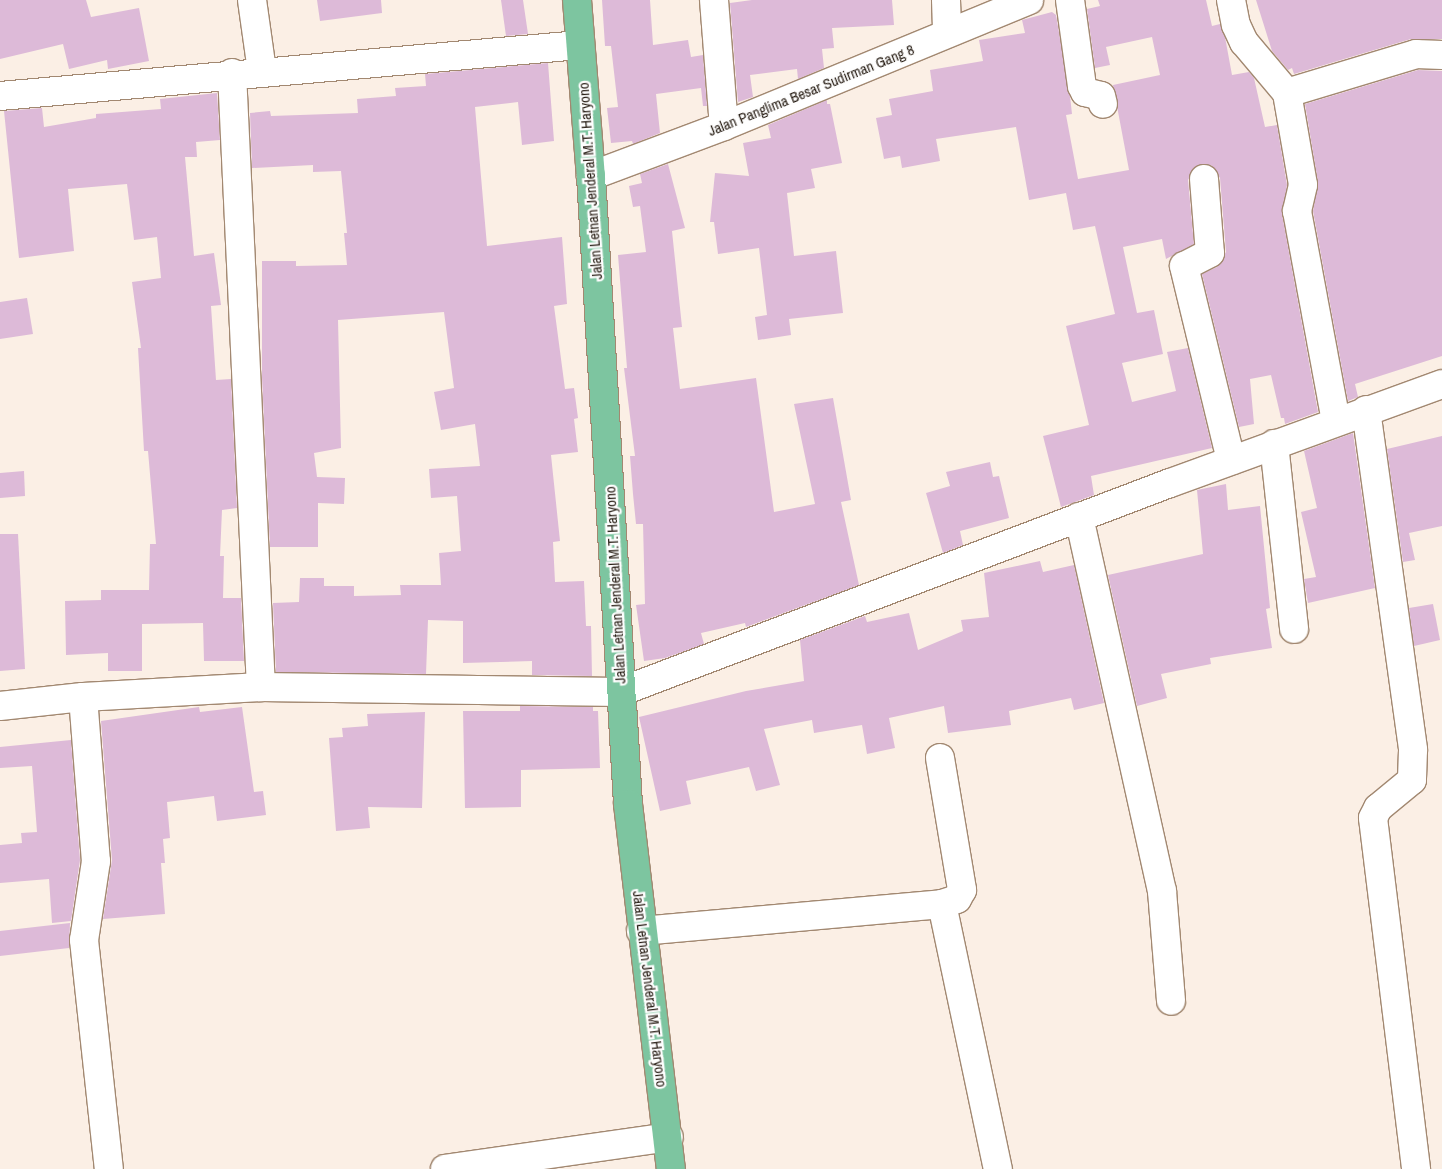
<!DOCTYPE html>
<style>
body{margin:0}
#map{position:relative;width:1442px;height:1169px;overflow:hidden;background:#fbefe5;font-family:"Archivo Narrow",sans-serif}
div>[style]{position:absolute}
.building>*{inset:0;background:#ddbad8}
.roads{filter:drop-shadow(1px 0 #a28871) drop-shadow(-1px 0 #a28871) drop-shadow(0 1px #a28871) drop-shadow(0 -1px #a28871)}
.minor>*{height:28px;margin:-14px;padding:0 14px;transform-origin:14px;border-radius:14px;background:#fff}
.major>*{height:28px;margin:-14px;padding:0 14px;transform-origin:14px;border-radius:14px;background:#7dc5a0}
span{translate:-50% -50%;white-space:nowrap;text-align:center;line-height:1.15;-webkit-text-stroke:4.5px #fefefe;paint-order:stroke}
.street-label{font-size:15px;color:#261c13}
</style>
<div id="map">
<div class="building">
<i style="clip-path:polygon(0 0,86px 0,91px 17px,139px 8px,149px 61px,108px 69px,107px 60px,69px 69px,63px 44px,0 59px)"></i>
<i style="clip-path:polygon(317px 0,381px 0,382px 13px,320px 21px)"></i>
<i style="clip-path:polygon(501px 0,523px 0,528px 34px,506px 36px)"></i>
<i style="clip-path:polygon(602px 0,650px 0,653px 45px,688px 40px,691px 57px,703px 55px,707px 106px,703px 106px,701px 88px,656px 94px,660px 133px,633px 144px,632px 141px,611px 143px,607px 108px,618px 107px,611px 46px,605px 46px)"></i>
<i style="clip-path:polygon(752px 0,892px 0,894px 25px,832px 28px,834px 48px,822px 49px,824px 68px,798px 79px,797px 69px,750px 75px,753px 97px,738px 102px,730px 3px)"></i>
<i style="clip-path:polygon(1098px 0,1206px 0,1212px 26px,1220px 24px,1225px 37px,1232px 75px,1249px 72px,1254px 78px,1265px 127px,1277px 125px,1287px 185px,1282px 214px,1318px 412px,1285px 424px,1284px 418px,1281px 418px,1271px 375px,1250px 379px,1254px 424px,1239px 427px,1202px 274px,1217px 267px,1226px 252px,1220px 178px,1211px 165px,1196px 166px,1188px 180px,1194px 244px,1166px 259px,1162px 239px,1123px 247px,1137px 313px,1154px 310px,1163px 354px,1122px 363px,1132px 402px,1176px 391px,1167px 352px,1188px 348px,1212px 448px,1091px 476px,1094px 495px,1061px 507px,1043px 436px,1089px 425px,1066px 326px,1115px 314px,1095px 226px,1073px 230px,1066px 193px,1029px 200px,1016px 127px,936px 139px,940px 161px,902px 168px,900px 156px,884px 159px,876px 118px,892px 115px,889px 99px,933px 91px,930px 70px,983px 61px,979px 40px,1025px 33px,1022px 20px,1052px 12px,1056px 15px,1070px 96px,1072px 114px,1066px 115px,1078px 179px,1129px 170px,1113px 85px,1160px 75px,1152px 37px,1106px 47px,1110px 65px,1095px 68px,1087px 9px,1100px 6px)"></i>
<i style="clip-path:polygon(1256px 0,1442px 0,1442px 39px,1411px 39px,1294px 74px,1292px 68px,1288px 70px,1272px 51px)"></i>
<i style="clip-path:polygon(548px 63px,554px 141px,522px 145px,518px 102px,475px 107px,487px 246px,562px 237px,567px 304px,554px 306px,565px 389px,574px 388px,578px 418px,574px 419px,578px 452px,551px 455px,560px 541px,553px 542px,555px 582px,584px 581px,586px 626px,591px 626px,592px 676px,532px 675px,532px 661px,463px 663px,463px 621px,428px 620px,426px 674px,276px 672px,273px 603px,299px 602px,300px 578px,324px 578px,324px 586px,354px 586px,354px 596px,401px 595px,400px 585px,441px 585px,439px 553px,461px 551px,457px 496px,431px 498px,429px 469px,480px 466px,475px 424px,441px 430px,434px 392px,454px 388px,444px 312px,338px 320px,341px 448px,314px 453px,317px 477px,345px 478px,344px 504px,318px 503px,318px 547px,270px 547px,262px 377px,262px 261px,296px 261px,296px 266px,347px 265px,344px 233px,347px 233px,341px 171px,313px 172px,313px 165px,252px 168px,250px 113px,270px 111px,271px 116px,358px 113px,357px 99px,396px 96px,395px 88px,426px 86px,425px 74px)"></i>
<i style="clip-path:polygon(1418px 70px,1442px 71px,1442px 356px,1355px 384px,1358px 397px,1348px 401px,1313px 211px,1318px 182px,1305px 104px)"></i>
<i style="clip-path:polygon(217px 93px,220px 140px,196px 142px,197px 157px,185px 157px,194px 256px,214px 253px,221px 305px,211px 306px,216px 380px,231px 379px,237px 508px,222px 510px,220px 556px,224px 556px,223px 598px,241px 598px,244px 661px,204px 661px,203px 623px,142px 624px,142px 671px,108px 671px,108px 653px,66px 655px,65px 601px,101px 600px,101px 590px,149px 590px,150px 544px,156px 544px,148px 451px,144px 451px,138px 348px,141px 348px,132px 282px,161px 278px,157px 237px,134px 240px,127px 184px,68px 189px,74px 251px,19px 258px,4px 111px,42px 108px,44px 127px,96px 118px,96px 114px,161px 109px,160px 99px)"></i>
<i style="clip-path:polygon(827px 100px,827px 104px,830px 104px,842px 163px,811px 169px,815px 188px,787px 193px,794px 256px,836px 251px,843px 313px,789px 319px,791px 335px,758px 340px,755px 317px,767px 315px,759px 248px,718px 254px,714px 222px,710px 222px,715px 173px,749px 176px,743px 143px,771px 138px,768px 125px)"></i>
<i style="clip-path:polygon(668px 164px,685px 228px,672px 231px,682px 327px,673px 328px,680px 389px,756px 378px,774px 512px,815px 504px,794px 404px,833px 398px,851px 500px,841px 502px,859px 585px,746px 627px,745px 623px,701px 633px,704px 644px,665px 658px,644px 661px,636px 605px,645px 604px,643px 524px,636px 524px,633px 494px,630px 456px,635px 456px,624px 368px,627px 368px,618px 255px,646px 252px,640px 206px,633px 207px,629px 186px,642px 183px,640px 174px)"></i>
<i style="clip-path:polygon(27px 298px,33px 334px,0 339px,0 302px)"></i>
<i style="clip-path:polygon(1353px 433px,1375px 588px,1308px 603px,1304px 579px,1316px 577px,1301px 512px,1317px 508px,1304px 451px)"></i>
<i style="clip-path:polygon(1442px 436px,1442px 526px,1409px 533px,1415px 560px,1403px 562px,1387px 449px)"></i>
<i style="clip-path:polygon(990px 462px,993px 477px,999px 476px,1009px 518px,960px 531px,963px 545px,943px 553px,926px 493px,950px 486px,946px 472px)"></i>
<i style="clip-path:polygon(24px 471px,25px 496px,0 498px,0 473px)"></i>
<i style="clip-path:polygon(1226px 484px,1228px 510px,1260px 506px,1270px 608px,1266px 609px,1272px 648px,1210px 658px,1211px 664px,1161px 674px,1167px 698px,1137px 706px,1108px 575px,1203px 554px,1197px 490px)"></i>
<i style="clip-path:polygon(0 534px,18px 534px,25px 669px,0 671px)"></i>
<i style="clip-path:polygon(1040px 561px,1043px 572px,1074px 565px,1104px 703px,1074px 710px,1071px 698px,1009px 711px,1011px 725px,948px 733px,944px 706px,889px 718px,895px 748px,867px 754px,862px 725px,814px 733px,812px 720px,764px 729px,780px 785px,756px 791px,749px 767px,686px 781px,691px 804px,660px 811px,639px 717px,746px 691px,804px 681px,800px 640px,865px 616px,867px 622px,909px 613px,918px 650px,963px 631px,961px 620px,989px 617px,984px 573px)"></i>
<i style="clip-path:polygon(1433px 604px,1440px 640px,1414px 646px,1409px 608px)"></i>
<i style="clip-path:polygon(520px 706px,593px 707px,593px 711px,598px 711px,600px 768px,521px 770px,521px 807px,465px 808px,463px 711px,520px 711px)"></i>
<i style="clip-path:polygon(199px 707px,200px 712px,242px 707px,254px 792px,263px 791px,266px 815px,217px 821px,214px 796px,167px 802px,170px 838px,163px 839px,165px 863px,161px 863px,165px 914px,103px 919px,112px 860px,101px 721px)"></i>
<i style="clip-path:polygon(425px 712px,422px 808px,368px 807px,370px 828px,336px 831px,329px 738px,343px 737px,342px 728px,368px 726px,367px 714px)"></i>
<i style="clip-path:polygon(71px 740px,80px 860px,71px 921px,52px 923px,49px 879px,0 883px,0 845px,22px 843px,21px 833px,37px 832px,32px 766px,0 768px,0 747px)"></i>
<i style="clip-path:polygon(70px 923px,69px 948px,0 956px,0 931px)"></i>
</div>
<div class="roads">
<div class="minor">
<i style="left:252px;top:0;width:72px;rotate:82deg"></i>
<i style="left:714px;top:0;width:126px;rotate:85.5deg"></i>
<i style="left:946px;top:0;width:33px;rotate:88deg"></i>
<i style="left:1070px;top:0;width:87px;rotate:82.1deg"></i>
<i style="left:1082px;top:86px;width:7px;rotate:63deg"></i>
<i style="left:1085px;top:92px;width:16px;rotate:14deg"></i>
<i style="left:1101px;top:96px;width:8px;rotate:76deg"></i>
<i style="left:1231px;top:0;width:25px;rotate:79deg"></i>
<i style="left:1236px;top:25px;width:19px;rotate:65deg"></i>
<i style="left:1244px;top:42px;width:67px;rotate:49.9deg"></i>
<i style="left:1287px;top:93px;width:93px;rotate:80.1deg"></i>
<i style="left:1303px;top:185px;width:27px;rotate:103deg"></i>
<i style="left:1297px;top:211px;width:214px;rotate:79.5deg"></i>
<i style="left:232px;top:73px;width:615px;rotate:87.3deg"></i>
<i style="left:1287px;top:93px;width:135px;rotate:-16.8deg"></i>
<i style="left:1416px;top:54px;width:26px;rotate:2deg"></i>
<i style="left:0;top:96px;width:582px;rotate:-5.03deg"></i>
<i style="left:591px;top:176px;width:142px;rotate:-20.6deg"></i>
<i style="left:724px;top:126px;width:330px;rotate:-22.4deg"></i>
<i style="left:1204px;top:179px;width:74px;rotate:85.4deg"></i>
<i style="left:1210px;top:253px;width:29px;rotate:153deg"></i>
<i style="left:1184px;top:266px;width:200px;rotate:76.4deg"></i>
<i style="left:1366px;top:410px;width:343px;rotate:82.1deg"></i>
<i style="left:1413px;top:750px;width:30px;rotate:92deg"></i>
<i style="left:1412px;top:780px;width:44px;rotate:140.5deg"></i>
<i style="left:1378px;top:808px;width:11px;rotate:117deg"></i>
<i style="left:1373px;top:818px;width:354px;rotate:83deg"></i>
<i style="left:1274px;top:444px;width:186px;rotate:83.8deg"></i>
<i style="left:1079px;top:517px;width:383px;rotate:77.5deg"></i>
<i style="left:1162px;top:891px;width:110px;rotate:85.3deg"></i>
<i style="left:83px;top:697px;width:165px;rotate:85.5deg"></i>
<i style="left:96px;top:861px;width:80px;rotate:98.6deg"></i>
<i style="left:84px;top:940px;width:230px;rotate:83.8deg"></i>
<i style="left:0;top:706px;width:83px;rotate:-6.2deg"></i>
<i style="left:83px;top:697px;width:178px;rotate:-3.2deg"></i>
<i style="left:261px;top:687px;width:359px;rotate:0.8deg"></i>
<i style="left:620px;top:692px;width:588px;rotate:-20.81deg"></i>
<i style="left:1170px;top:483px;width:289px;rotate:-20deg"></i>
<i style="left:940px;top:758px;width:134px;rotate:80.5deg"></i>
<i style="left:962px;top:890px;width:10px;rotate:119deg"></i>
<i style="left:957px;top:899px;width:16px;rotate:162deg"></i>
<i style="left:641px;top:931px;width:302px;rotate:-5.1deg"></i>
<i style="left:942px;top:904px;width:271px;rotate:78.1deg"></i>
<i style="left:445px;top:1169px;width:226px;rotate:-8.1deg"></i>
</div>
<div class="major">
<i style="left:577px;top:0;width:177px;rotate:85.5deg"></i>
<i style="left:591px;top:176px;width:629px;rotate:86.63deg"></i>
<i style="left:628px;top:804px;width:368px;rotate:83.3deg"></i>
</div>
</div>
<div class="street-label">
<span style="left:811px;top:90px;rotate:-22deg">Jalan Panglima Besar Sudirman Gang 8</span>
<span style="left:590px;top:181px;rotate:-94deg">Jalan Letnan Jenderal M.T. Haryono</span>
<span style="left:615px;top:585px;rotate:-93deg">Jalan Letnan Jenderal M.T. Haryono</span>
<span style="left:650px;top:989px;rotate:83deg">Jalan Letnan Jenderal M.T. Haryono</span>
</div>
</div>
